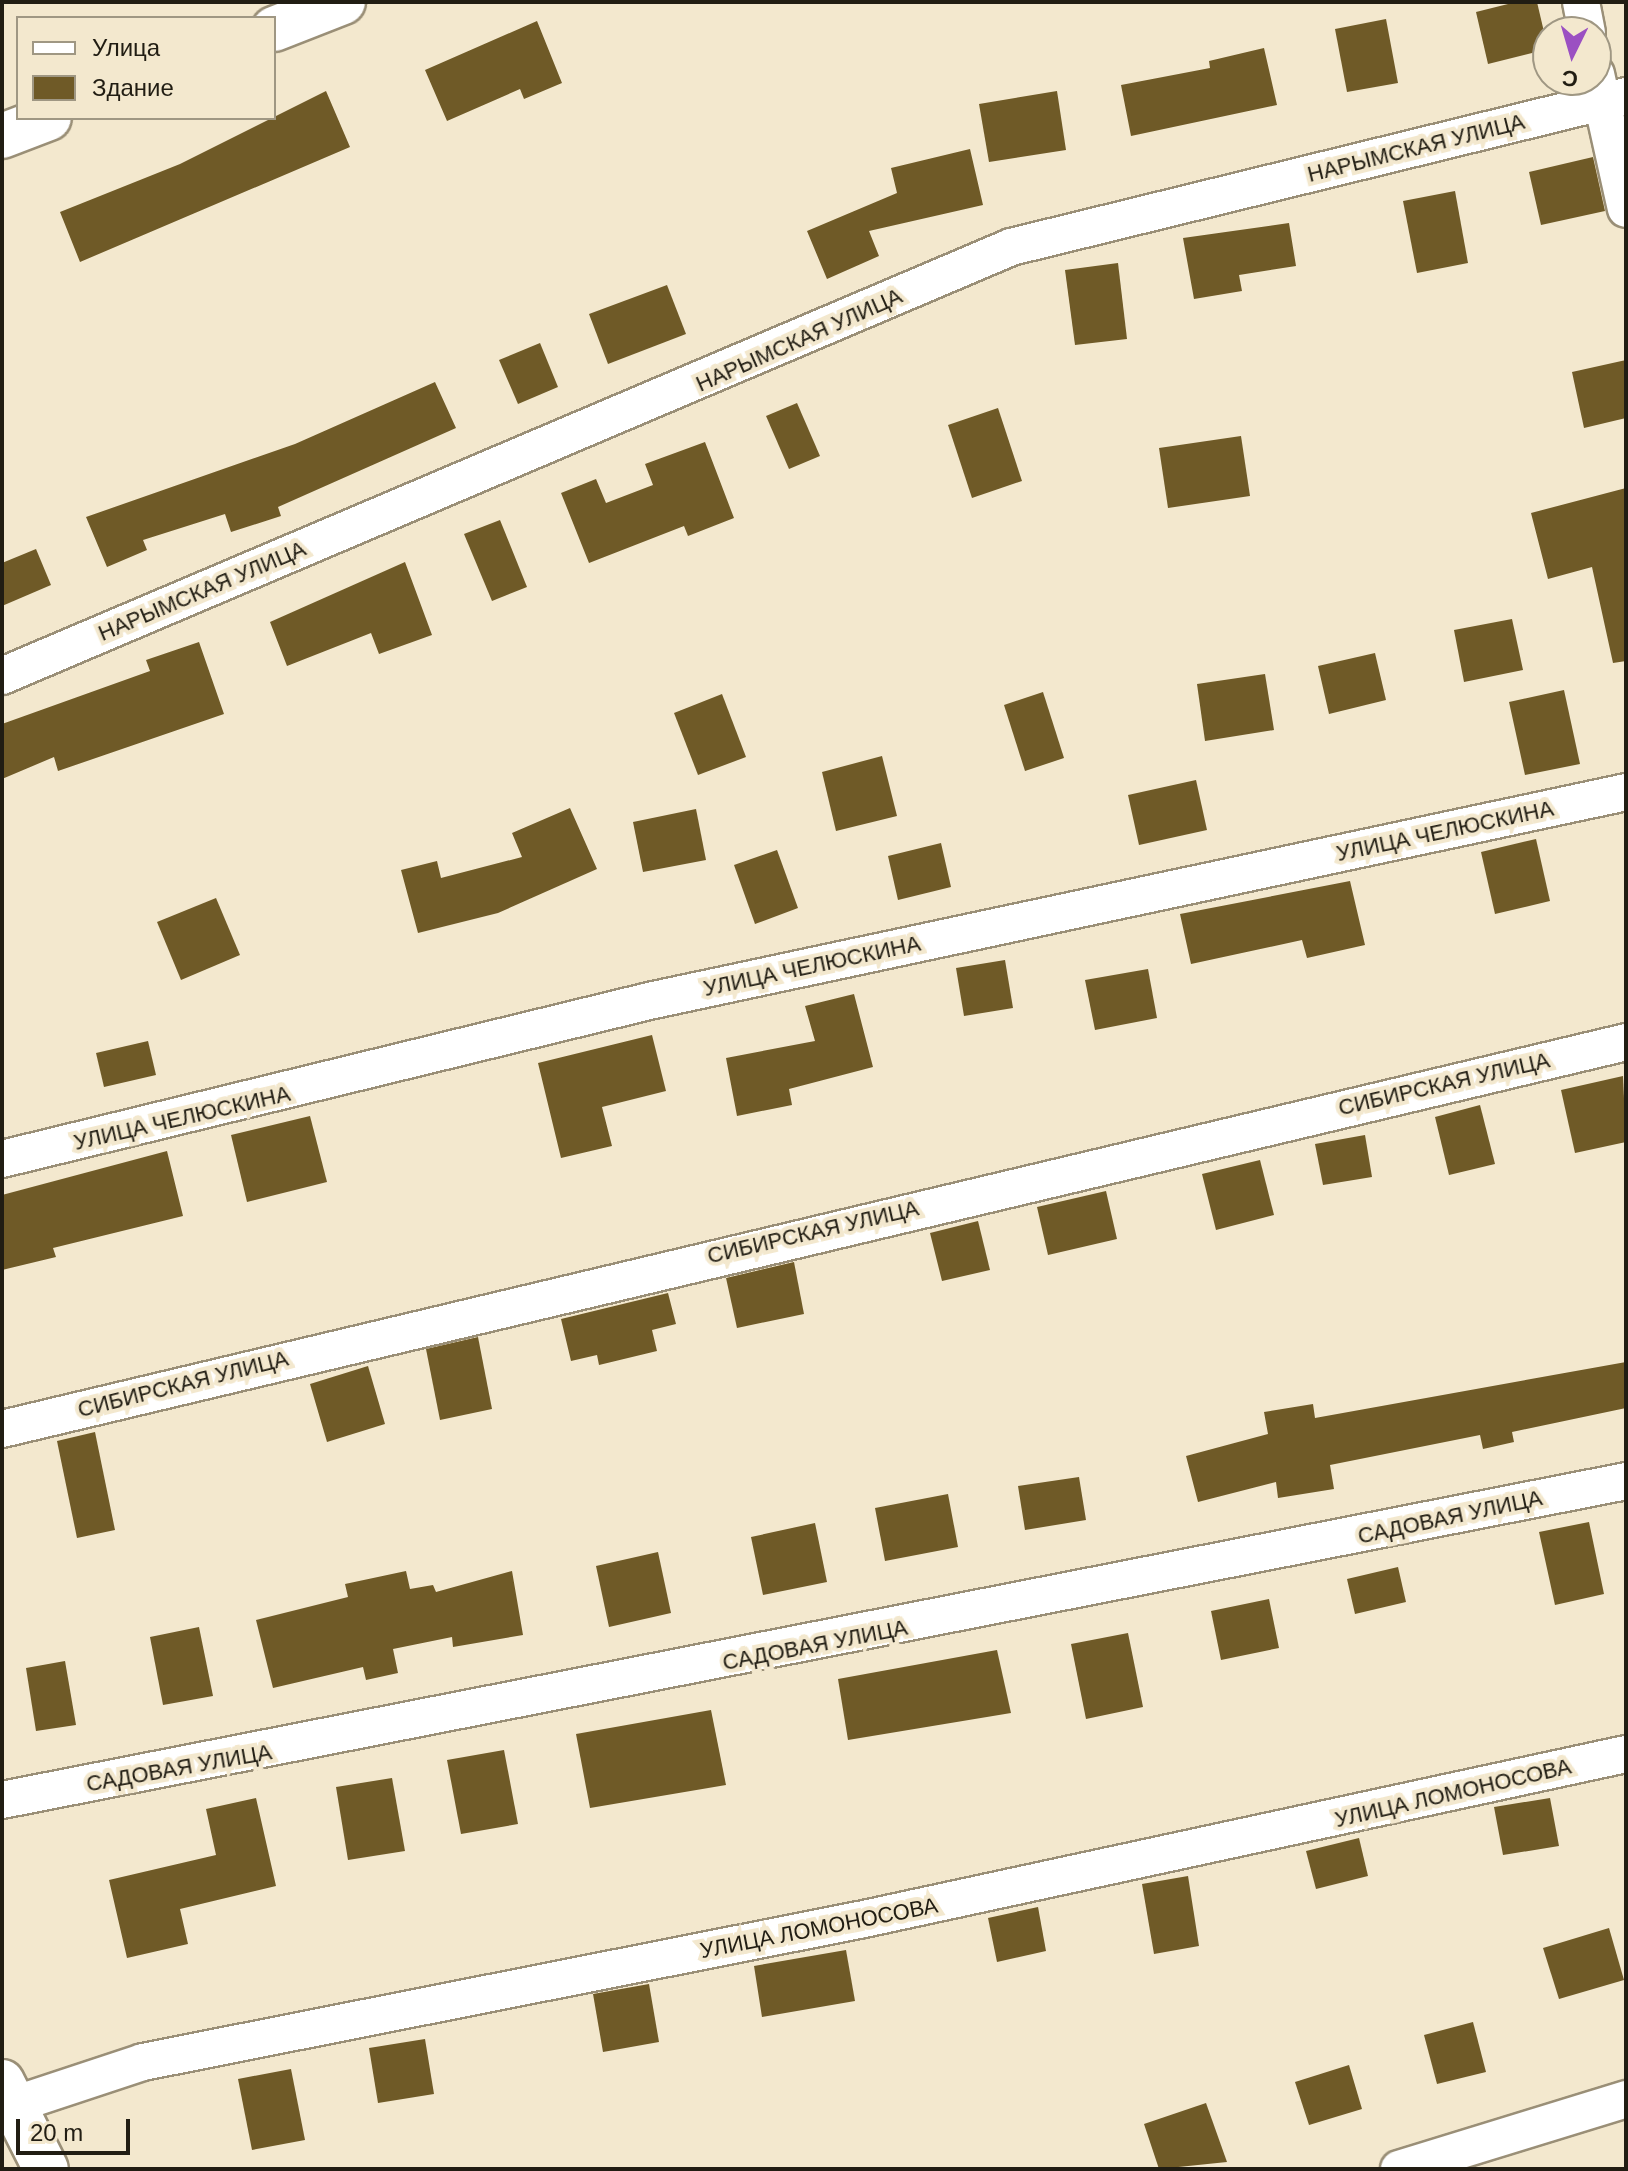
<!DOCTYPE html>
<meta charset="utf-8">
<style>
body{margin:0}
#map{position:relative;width:1628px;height:2171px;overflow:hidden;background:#f3e8ce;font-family:Arial,sans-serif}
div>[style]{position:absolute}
.building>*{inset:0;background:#6f5a27}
.roads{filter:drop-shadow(2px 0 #9a8f77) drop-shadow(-2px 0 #9a8f77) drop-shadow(0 2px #9a8f77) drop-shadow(0 -2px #9a8f77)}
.street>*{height:36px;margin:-18px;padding:0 18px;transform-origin:18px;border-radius:18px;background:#fff}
.secondary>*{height:44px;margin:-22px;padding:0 22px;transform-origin:22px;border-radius:22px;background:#fff}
span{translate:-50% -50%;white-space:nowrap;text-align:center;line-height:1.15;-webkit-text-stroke:8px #f3e8ce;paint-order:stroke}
.street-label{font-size:22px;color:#211d13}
.frame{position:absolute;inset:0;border:4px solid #211d13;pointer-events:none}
.legend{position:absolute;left:16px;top:16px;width:260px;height:104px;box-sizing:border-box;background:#f3e8ce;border:2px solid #9f9783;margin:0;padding:10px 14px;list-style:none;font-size:24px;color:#211d13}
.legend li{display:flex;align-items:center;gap:16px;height:40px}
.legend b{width:40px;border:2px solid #9f9783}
.north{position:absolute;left:1532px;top:16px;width:80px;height:80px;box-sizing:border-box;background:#f3e8ce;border:2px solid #9f9783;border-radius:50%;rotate:185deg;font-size:22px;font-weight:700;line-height:32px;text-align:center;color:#211d13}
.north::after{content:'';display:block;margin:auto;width:28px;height:36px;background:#9b50c2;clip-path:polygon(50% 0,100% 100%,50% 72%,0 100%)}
.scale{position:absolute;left:16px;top:2119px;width:114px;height:36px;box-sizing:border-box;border:4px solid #211d13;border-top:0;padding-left:10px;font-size:24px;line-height:28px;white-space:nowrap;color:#211d13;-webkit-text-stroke:6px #f3e8ce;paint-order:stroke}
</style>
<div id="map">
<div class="building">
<i style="clip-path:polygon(1516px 2px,1537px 2px,1548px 49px,1488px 64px,1476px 12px)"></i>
<i style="clip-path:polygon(1386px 19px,1398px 83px,1347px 92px,1335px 29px)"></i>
<i style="clip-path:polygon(537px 21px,562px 83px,524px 99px,520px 89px,447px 121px,425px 70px)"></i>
<i style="clip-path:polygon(1264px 48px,1277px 105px,1131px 136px,1121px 85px,1210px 68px,1209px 61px)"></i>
<i style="clip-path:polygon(326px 91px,350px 147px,80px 262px,60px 212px,180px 164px)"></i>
<i style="clip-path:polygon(1057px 91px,1066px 150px,989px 162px,979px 104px)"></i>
<i style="clip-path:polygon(970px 149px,983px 205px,869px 231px,879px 256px,827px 279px,807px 231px,897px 193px,891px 168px)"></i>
<i style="clip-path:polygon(1593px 157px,1605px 211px,1541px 225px,1529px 172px)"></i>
<i style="clip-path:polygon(1455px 191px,1468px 263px,1417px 273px,1403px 201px)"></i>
<i style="clip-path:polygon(1289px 223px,1296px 266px,1239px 275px,1242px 291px,1194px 299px,1183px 238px)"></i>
<i style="clip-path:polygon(1118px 263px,1127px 339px,1075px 345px,1065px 270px)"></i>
<i style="clip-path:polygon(667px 285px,686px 334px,608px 364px,589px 314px)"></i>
<i style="clip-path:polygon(540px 343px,558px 387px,518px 404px,499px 360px)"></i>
<i style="clip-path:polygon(1626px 360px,1626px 418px,1584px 428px,1572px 372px)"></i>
<i style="clip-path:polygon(435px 382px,456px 428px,278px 507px,281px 516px,231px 532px,225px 514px,143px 540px,147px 550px,107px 567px,86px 517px,295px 444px)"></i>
<i style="clip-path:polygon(797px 403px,820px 456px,789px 469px,766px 416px)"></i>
<i style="clip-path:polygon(998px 408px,1022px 481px,972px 498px,948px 425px)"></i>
<i style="clip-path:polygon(1241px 436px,1250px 496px,1168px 508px,1159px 448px)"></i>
<i style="clip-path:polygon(705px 442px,734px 518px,688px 536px,684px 526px,589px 563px,561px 493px,596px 479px,606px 503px,653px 485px,645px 464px)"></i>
<i style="clip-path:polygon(1626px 488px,1626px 661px,1613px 663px,1592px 567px,1548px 579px,1531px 513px)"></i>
<i style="clip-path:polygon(500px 520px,527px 587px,492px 601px,464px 534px)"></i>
<i style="clip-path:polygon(36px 549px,51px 585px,2px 606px,2px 563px)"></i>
<i style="clip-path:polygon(405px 562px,432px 635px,379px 654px,371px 633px,287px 666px,270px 622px)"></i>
<i style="clip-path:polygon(1512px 619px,1523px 670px,1464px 682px,1454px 630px)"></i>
<i style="clip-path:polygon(199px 642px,224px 714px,58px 771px,54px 757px,2px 779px,2px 724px,150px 671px,146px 660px)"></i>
<i style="clip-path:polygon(1375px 653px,1386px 700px,1329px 714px,1318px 666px)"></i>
<i style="clip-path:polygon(1265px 674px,1274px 730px,1205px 741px,1197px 684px)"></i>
<i style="clip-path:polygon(1564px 690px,1580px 764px,1525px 775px,1509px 702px)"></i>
<i style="clip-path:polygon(1043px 692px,1064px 758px,1025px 771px,1004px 705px)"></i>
<i style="clip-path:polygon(722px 694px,746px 757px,698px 775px,674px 713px)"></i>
<i style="clip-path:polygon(882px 756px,897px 816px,836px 831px,822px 772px)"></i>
<i style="clip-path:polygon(1196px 780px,1207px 830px,1139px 845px,1128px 795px)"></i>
<i style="clip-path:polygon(570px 808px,597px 869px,498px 913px,418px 933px,401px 870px,437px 861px,441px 878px,522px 857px,512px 833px)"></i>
<i style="clip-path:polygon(696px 809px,706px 860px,643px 872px,633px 822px)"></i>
<i style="clip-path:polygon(1536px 839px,1550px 901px,1495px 914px,1481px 852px)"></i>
<i style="clip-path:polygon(941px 843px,951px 887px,898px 900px,888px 856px)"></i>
<i style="clip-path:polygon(777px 850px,798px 908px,755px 924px,734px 865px)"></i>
<i style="clip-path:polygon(1350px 881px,1365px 945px,1307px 958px,1302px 940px,1191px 964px,1180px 914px)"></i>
<i style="clip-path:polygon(216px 898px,240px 955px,181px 980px,157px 922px)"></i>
<i style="clip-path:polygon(1005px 960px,1013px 1008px,964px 1016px,956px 968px)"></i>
<i style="clip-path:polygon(1148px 969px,1157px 1018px,1095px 1030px,1085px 980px)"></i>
<i style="clip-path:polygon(854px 994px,873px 1067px,789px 1089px,792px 1105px,737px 1116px,726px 1058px,815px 1041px,805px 1006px)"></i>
<i style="clip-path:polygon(652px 1035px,666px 1091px,602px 1107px,612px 1146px,561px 1158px,538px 1063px)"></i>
<i style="clip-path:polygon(148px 1041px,156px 1075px,104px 1087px,96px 1053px)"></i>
<i style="clip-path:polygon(1623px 1076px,1626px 1142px,1575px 1153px,1561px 1090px)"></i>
<i style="clip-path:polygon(1480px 1105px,1495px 1164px,1449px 1175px,1435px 1117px)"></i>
<i style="clip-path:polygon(310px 1116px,327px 1182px,247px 1202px,231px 1135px)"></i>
<i style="clip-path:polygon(1365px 1135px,1372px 1177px,1323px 1185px,1315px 1144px)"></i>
<i style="clip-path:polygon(167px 1151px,183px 1216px,53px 1248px,56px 1257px,2px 1270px,2px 1195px)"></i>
<i style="clip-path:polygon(1260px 1160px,1274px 1215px,1216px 1230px,1202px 1174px)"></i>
<i style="clip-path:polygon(1106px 1191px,1117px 1239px,1048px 1255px,1037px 1207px)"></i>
<i style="clip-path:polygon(978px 1221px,990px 1270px,942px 1281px,930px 1233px)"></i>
<i style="clip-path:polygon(794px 1262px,804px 1314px,737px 1328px,726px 1278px)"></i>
<i style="clip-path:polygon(668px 1293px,676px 1324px,652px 1330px,657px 1351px,599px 1365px,597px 1355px,571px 1361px,561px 1319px)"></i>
<i style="clip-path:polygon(478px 1337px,492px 1409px,440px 1420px,426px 1349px)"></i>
<i style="clip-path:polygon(1626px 1362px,1626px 1408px,1512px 1432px,1514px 1442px,1483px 1449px,1480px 1435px,1330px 1465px,1334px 1489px,1278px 1498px,1276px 1482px,1198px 1502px,1186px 1456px,1268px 1434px,1264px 1412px,1313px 1404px,1315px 1418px)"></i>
<i style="clip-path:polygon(368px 1366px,385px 1424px,327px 1442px,310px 1384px)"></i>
<i style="clip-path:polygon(95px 1432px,115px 1530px,77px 1538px,57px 1441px)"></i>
<i style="clip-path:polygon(1079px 1477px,1086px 1520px,1025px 1530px,1018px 1486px)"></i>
<i style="clip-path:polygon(948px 1494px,958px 1547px,885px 1561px,875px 1508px)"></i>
<i style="clip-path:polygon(1589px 1522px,1604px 1594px,1555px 1605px,1539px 1532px)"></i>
<i style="clip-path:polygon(815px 1523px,827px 1582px,763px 1595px,751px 1537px)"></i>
<i style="clip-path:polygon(658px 1552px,671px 1613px,609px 1627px,596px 1566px)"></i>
<i style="clip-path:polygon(1398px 1567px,1406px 1602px,1355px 1614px,1347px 1579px)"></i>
<i style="clip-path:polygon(406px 1571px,410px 1589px,433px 1585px,436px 1592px,512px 1571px,523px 1635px,453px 1647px,452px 1637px,393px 1649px,398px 1673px,366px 1680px,363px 1667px,273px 1688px,256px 1620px,348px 1597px,345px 1584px)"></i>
<i style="clip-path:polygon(1269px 1599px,1279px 1648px,1221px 1660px,1211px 1611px)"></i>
<i style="clip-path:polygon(199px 1627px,213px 1696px,163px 1705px,150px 1637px)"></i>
<i style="clip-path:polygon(1128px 1633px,1143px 1707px,1086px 1719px,1071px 1644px)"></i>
<i style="clip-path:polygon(997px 1650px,1011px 1713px,848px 1740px,838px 1679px)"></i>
<i style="clip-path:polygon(65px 1661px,76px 1725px,36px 1731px,26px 1668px)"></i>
<i style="clip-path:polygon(711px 1710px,726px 1785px,590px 1808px,576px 1734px)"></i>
<i style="clip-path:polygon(504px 1750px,518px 1824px,461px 1834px,447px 1760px)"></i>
<i style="clip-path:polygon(392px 1778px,405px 1851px,348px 1860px,336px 1787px)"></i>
<i style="clip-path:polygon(256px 1798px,276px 1886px,180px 1909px,188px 1944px,127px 1958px,109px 1880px,216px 1855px,206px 1809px)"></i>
<i style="clip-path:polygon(1550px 1798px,1559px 1846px,1503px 1855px,1494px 1807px)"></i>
<i style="clip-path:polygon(1359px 1838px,1368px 1876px,1316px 1889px,1306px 1851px)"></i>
<i style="clip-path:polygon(1188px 1876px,1199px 1946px,1154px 1954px,1142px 1884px)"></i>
<i style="clip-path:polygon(1038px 1907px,1046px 1951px,997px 1962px,988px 1918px)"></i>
<i style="clip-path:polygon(1609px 1928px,1624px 1980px,1559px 1999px,1543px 1948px)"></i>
<i style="clip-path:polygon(846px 1950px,855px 2001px,762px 2017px,754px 1966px)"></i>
<i style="clip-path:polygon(649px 1984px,659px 2042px,603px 2052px,593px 1994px)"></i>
<i style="clip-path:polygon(1473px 2022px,1486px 2072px,1437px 2084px,1424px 2035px)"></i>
<i style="clip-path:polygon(425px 2039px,434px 2094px,378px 2103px,369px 2048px)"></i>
<i style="clip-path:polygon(1349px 2065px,1362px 2109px,1309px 2125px,1295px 2082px)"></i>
<i style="clip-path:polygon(291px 2069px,305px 2140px,252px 2150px,238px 2079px)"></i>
<i style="clip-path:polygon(1206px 2103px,1227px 2162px,1159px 2169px,1144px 2124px)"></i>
</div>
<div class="roads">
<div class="street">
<i style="left:1581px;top:2px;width:31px;rotate:79deg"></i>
<i style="left:1596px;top:74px;width:138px;rotate:77.5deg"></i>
<i style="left:2px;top:676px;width:1096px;rotate:-23.03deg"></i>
<i style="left:1011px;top:247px;width:633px;rotate:-13.79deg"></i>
<i style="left:2px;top:1159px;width:666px;rotate:-13.72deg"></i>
<i style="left:649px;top:1001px;width:999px;rotate:-12.07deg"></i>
<i style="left:2px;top:1429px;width:1669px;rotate:-13.4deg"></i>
<i style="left:2px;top:1800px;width:1655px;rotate:-11.11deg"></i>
<i style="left:13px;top:2105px;width:137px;rotate:-18.3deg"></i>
<i style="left:143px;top:2062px;width:735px;rotate:-11.22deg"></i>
<i style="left:864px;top:1919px;width:780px;rotate:-12.22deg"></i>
<i style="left:1399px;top:2169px;width:238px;rotate:-17.1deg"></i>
</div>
<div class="secondary">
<i style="left:274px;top:29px;width:74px;rotate:-21.4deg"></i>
<i style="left:2px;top:136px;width:50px;rotate:-21deg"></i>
<i style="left:2px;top:2082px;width:97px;rotate:63.2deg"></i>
</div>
</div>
<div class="street-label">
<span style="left:1416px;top:148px;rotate:-14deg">НАРЫМСКАЯ УЛИЦА</span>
<span style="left:799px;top:340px;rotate:-24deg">НАРЫМСКАЯ УЛИЦА</span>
<span style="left:202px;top:591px;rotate:-23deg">НАРЫМСКАЯ УЛИЦА</span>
<span style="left:1445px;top:831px;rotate:-12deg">УЛИЦА ЧЕЛЮСКИНА</span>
<span style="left:812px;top:966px;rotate:-12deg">УЛИЦА ЧЕЛЮСКИНА</span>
<span style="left:1444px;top:1084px;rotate:-13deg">СИБИРСКАЯ УЛИЦА</span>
<span style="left:182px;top:1118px;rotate:-13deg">УЛИЦА ЧЕЛЮСКИНА</span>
<span style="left:813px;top:1232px;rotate:-13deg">СИБИРСКАЯ УЛИЦА</span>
<span style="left:183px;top:1384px;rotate:-14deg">СИБИРСКАЯ УЛИЦА</span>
<span style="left:1450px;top:1517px;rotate:-12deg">САДОВАЯ УЛИЦА</span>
<span style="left:815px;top:1645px;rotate:-11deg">САДОВАЯ УЛИЦА</span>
<span style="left:179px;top:1768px;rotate:-10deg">САДОВАЯ УЛИЦА</span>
<span style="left:1453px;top:1793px;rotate:-13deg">УЛИЦА ЛОМОНОСОВА</span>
<span style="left:819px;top:1928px;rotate:-11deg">УЛИЦА ЛОМОНОСОВА</span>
</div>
<div class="frame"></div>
<ul class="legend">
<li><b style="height:10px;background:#fff"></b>Улица</li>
<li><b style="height:22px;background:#6f5a27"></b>Здание</li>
</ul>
<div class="north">С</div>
<div class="scale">20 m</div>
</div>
